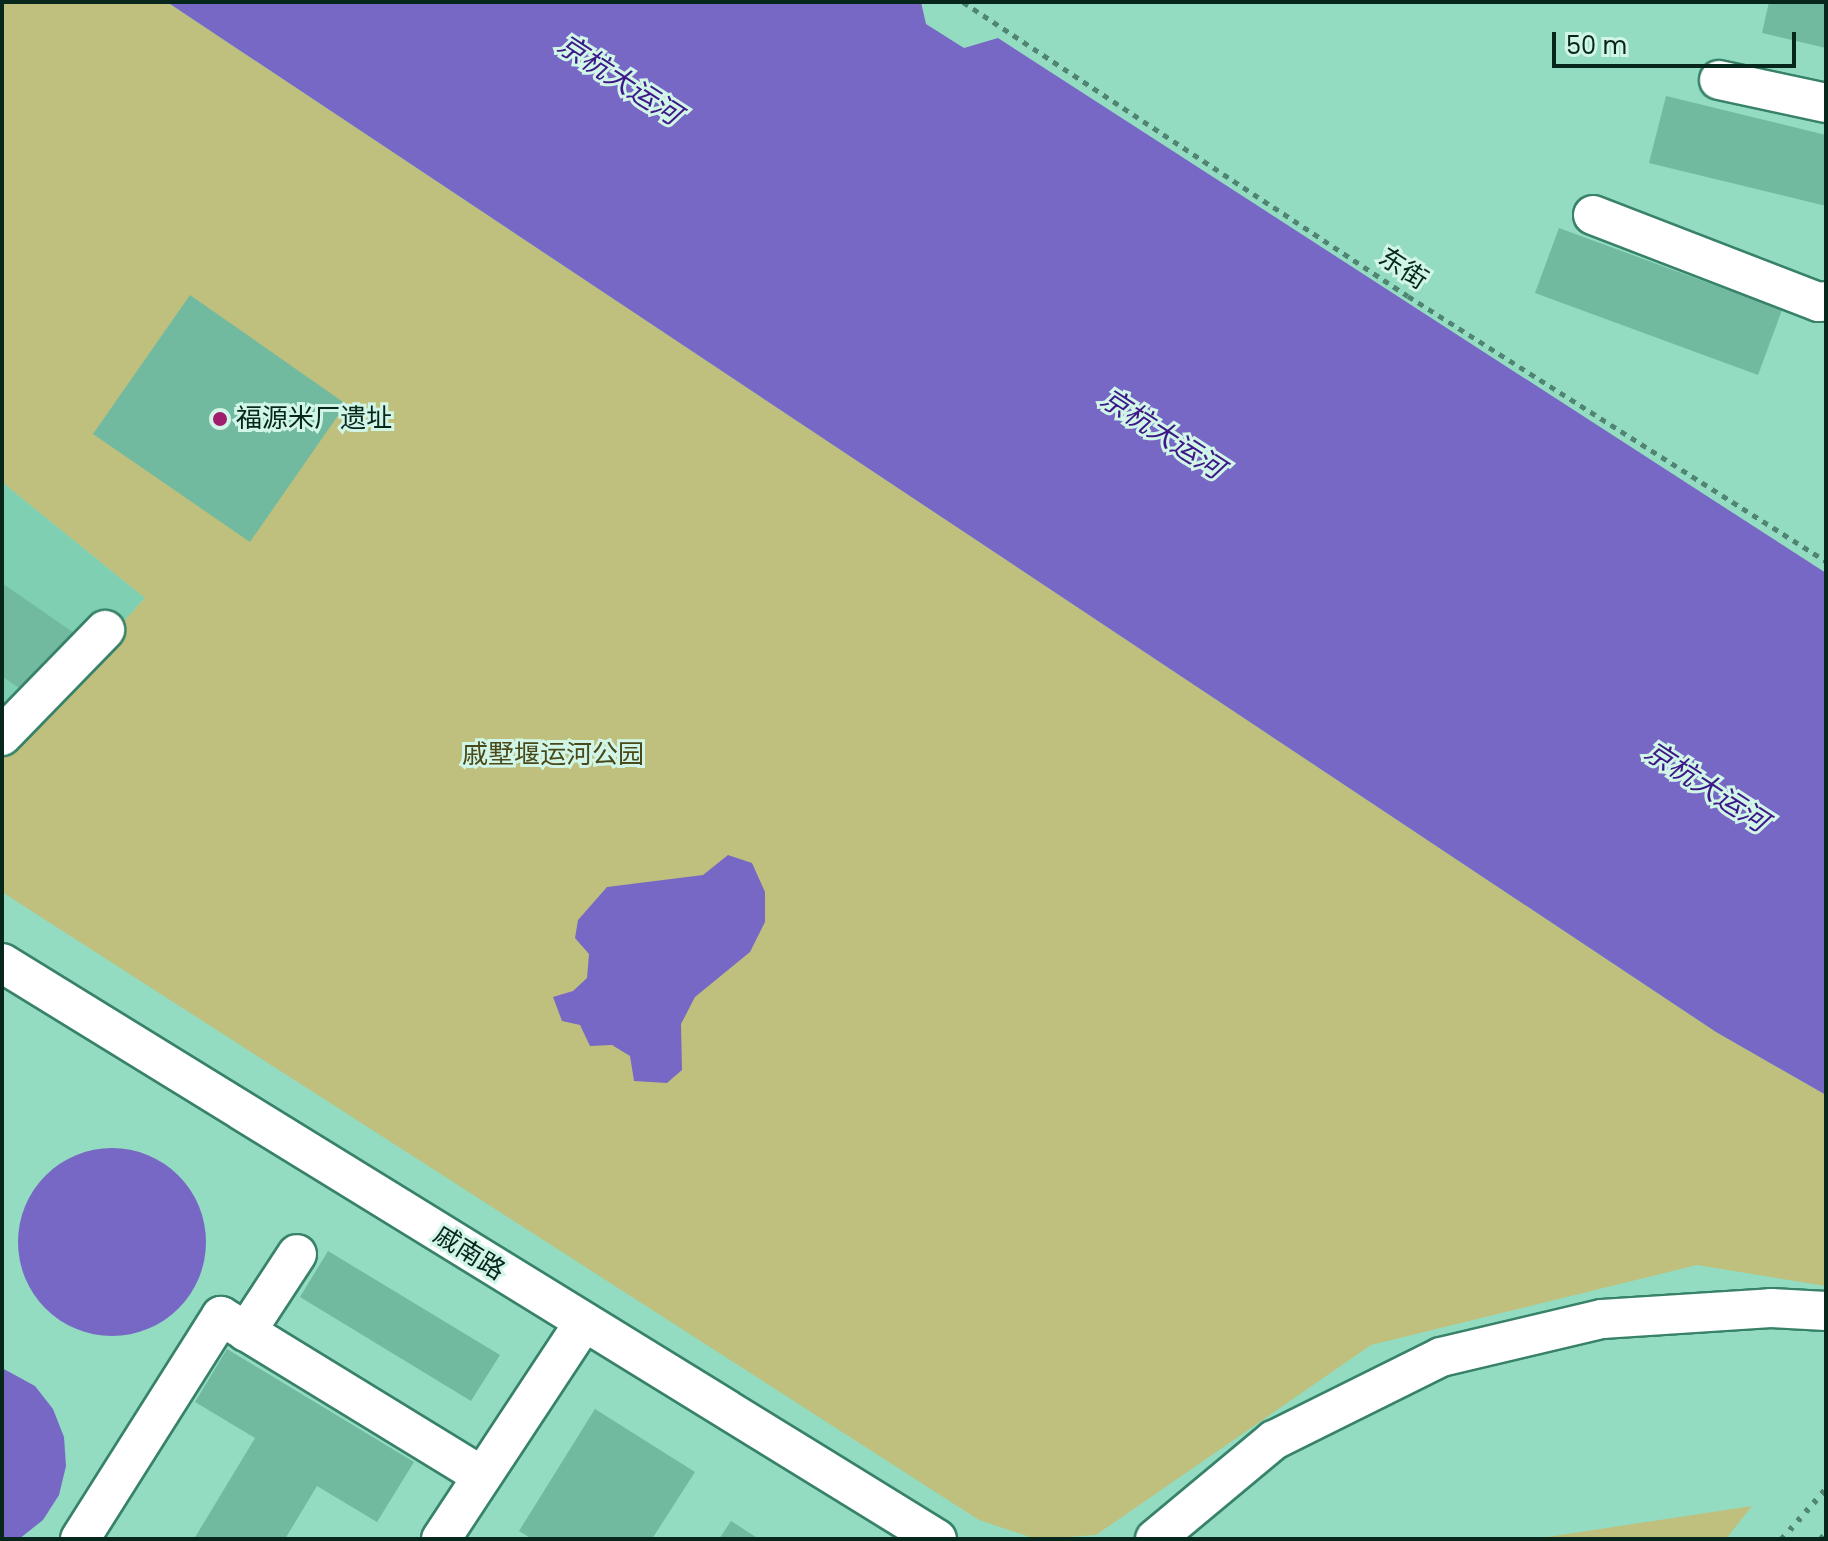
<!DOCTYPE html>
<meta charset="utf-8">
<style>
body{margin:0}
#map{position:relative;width:1828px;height:1541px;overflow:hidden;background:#93dcc1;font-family:Poppins,"Noto Sans SC",sans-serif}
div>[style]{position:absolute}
.built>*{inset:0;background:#7fd0b3}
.green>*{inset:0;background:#bfc07d}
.water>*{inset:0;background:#7868c5}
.round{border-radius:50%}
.building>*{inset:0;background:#71baa0}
.path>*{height:5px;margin-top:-2.5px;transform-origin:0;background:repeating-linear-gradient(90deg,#4f8572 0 6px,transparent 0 12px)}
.roads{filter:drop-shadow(2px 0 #38826a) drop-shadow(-2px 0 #38826a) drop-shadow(0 2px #38826a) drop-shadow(0 -2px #38826a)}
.minor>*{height:38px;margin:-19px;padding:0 19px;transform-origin:19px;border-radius:19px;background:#fff}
.rail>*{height:6px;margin-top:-3px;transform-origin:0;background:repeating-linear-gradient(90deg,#508573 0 4px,transparent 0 12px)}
.dots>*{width:22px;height:22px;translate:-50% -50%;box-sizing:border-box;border:4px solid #d1f5e6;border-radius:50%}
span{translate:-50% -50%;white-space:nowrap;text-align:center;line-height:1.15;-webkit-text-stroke:6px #d1f5e6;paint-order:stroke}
.street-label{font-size:26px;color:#07271d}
.poi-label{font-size:26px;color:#07271d}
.left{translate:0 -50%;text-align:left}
.park-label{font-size:26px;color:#494919}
.water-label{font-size:28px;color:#3d1889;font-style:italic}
.frame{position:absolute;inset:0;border:4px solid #07271d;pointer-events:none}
.scale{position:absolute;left:1552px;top:32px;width:244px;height:36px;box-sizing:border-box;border:4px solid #07271d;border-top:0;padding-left:10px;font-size:24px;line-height:28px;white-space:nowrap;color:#07271d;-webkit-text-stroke:6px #d1f5e6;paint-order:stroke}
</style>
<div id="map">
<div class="built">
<i style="clip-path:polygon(2px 482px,145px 598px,2px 755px)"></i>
</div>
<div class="green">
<i style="clip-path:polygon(2px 2px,167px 2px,1716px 1032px,1826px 1095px,1826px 1286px,1697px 1265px,1371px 1345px,1096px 1535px,1036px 1539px,979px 1520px,2px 892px,2px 755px,145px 598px,2px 482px)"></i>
<i style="clip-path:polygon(1752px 1506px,1726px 1539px,1534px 1539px)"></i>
</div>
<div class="water">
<i style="clip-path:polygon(167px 2px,921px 2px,926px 24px,964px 48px,998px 38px,1826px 573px,1826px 1095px,1716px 1032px)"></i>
<i style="clip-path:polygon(728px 855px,752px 863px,765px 892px,765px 922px,750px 952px,695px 997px,681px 1024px,682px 1070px,667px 1083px,634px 1081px,630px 1056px,612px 1045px,590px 1046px,580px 1025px,562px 1021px,553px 997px,573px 991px,587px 978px,589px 954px,575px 938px,578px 920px,607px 887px,703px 875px)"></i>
<i class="round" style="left:18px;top:1148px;width:188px;height:188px"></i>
<i style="clip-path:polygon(2px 1368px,35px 1386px,53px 1409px,64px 1437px,66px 1466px,59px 1495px,43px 1520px,19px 1539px,2px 1539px)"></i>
</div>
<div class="building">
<i style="clip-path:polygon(1769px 2px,1826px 2px,1826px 48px,1762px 33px)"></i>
<i style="clip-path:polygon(1666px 96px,1826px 135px,1826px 206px,1649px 163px)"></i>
<i style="clip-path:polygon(1559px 228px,1782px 310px,1758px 375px,1535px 293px)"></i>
<i style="clip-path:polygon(190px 295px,346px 404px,250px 542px,93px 434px)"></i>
<i style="clip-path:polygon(2px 583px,74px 633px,30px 696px,2px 676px)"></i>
<i style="clip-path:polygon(328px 1251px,500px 1355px,471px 1401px,300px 1297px)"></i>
<i style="clip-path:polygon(227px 1349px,414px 1462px,377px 1522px,317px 1486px,285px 1539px,194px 1539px,255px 1438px,195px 1402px)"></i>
<i style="clip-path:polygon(595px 1409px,695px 1472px,652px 1539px,532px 1539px,519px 1531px)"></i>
<i style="clip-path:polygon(731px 1521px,759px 1539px,719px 1539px)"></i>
</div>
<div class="path">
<i style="left:963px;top:2px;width:533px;rotate:33.45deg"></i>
<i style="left:1408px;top:296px;width:495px;rotate:32.4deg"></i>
</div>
<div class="roads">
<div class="minor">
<i style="left:1719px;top:80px;width:109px;rotate:12.1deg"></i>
<i style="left:1593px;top:215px;width:242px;rotate:21.1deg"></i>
<i style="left:1819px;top:302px;width:7px;rotate:-8deg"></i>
<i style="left:2px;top:736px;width:148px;rotate:-45.8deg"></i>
<i style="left:2px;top:963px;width:1098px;rotate:31.63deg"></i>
<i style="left:246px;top:1332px;width:93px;rotate:-56.8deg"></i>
<i style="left:80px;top:1539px;width:264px;rotate:-57.7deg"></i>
<i style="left:221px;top:1316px;width:306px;rotate:31.5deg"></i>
<i style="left:441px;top:1539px;width:258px;rotate:-56.6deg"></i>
<i style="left:1155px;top:1539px;width:155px;rotate:-39.8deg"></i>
<i style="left:1274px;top:1440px;width:186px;rotate:-26.4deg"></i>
<i style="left:1441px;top:1357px;width:165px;rotate:-13.3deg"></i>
<i style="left:1602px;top:1319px;width:169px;rotate:-3.7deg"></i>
<i style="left:1771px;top:1308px;width:55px;rotate:3.1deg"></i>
</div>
</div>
<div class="rail">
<i style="left:1782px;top:1539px;width:67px;rotate:-48.7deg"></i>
<i style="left:1821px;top:1539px;width:8px;rotate:-50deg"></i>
</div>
<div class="dots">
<i style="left:220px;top:419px;background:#a11e6e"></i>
</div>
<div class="street-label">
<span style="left:1403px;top:269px;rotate:33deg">东街</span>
<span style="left:469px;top:1253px;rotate:32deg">戚南路</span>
</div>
<div class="poi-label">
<span class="left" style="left:236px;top:419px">福源米厂遗址</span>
</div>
<div class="park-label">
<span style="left:553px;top:755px">戚墅堰运河公园</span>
</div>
<div class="water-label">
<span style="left:619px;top:80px;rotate:33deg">京杭大运河</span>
<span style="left:1162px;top:434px;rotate:33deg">京杭大运河</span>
<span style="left:1706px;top:787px;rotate:33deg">京杭大运河</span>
</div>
<div class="frame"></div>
<div class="scale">50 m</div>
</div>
